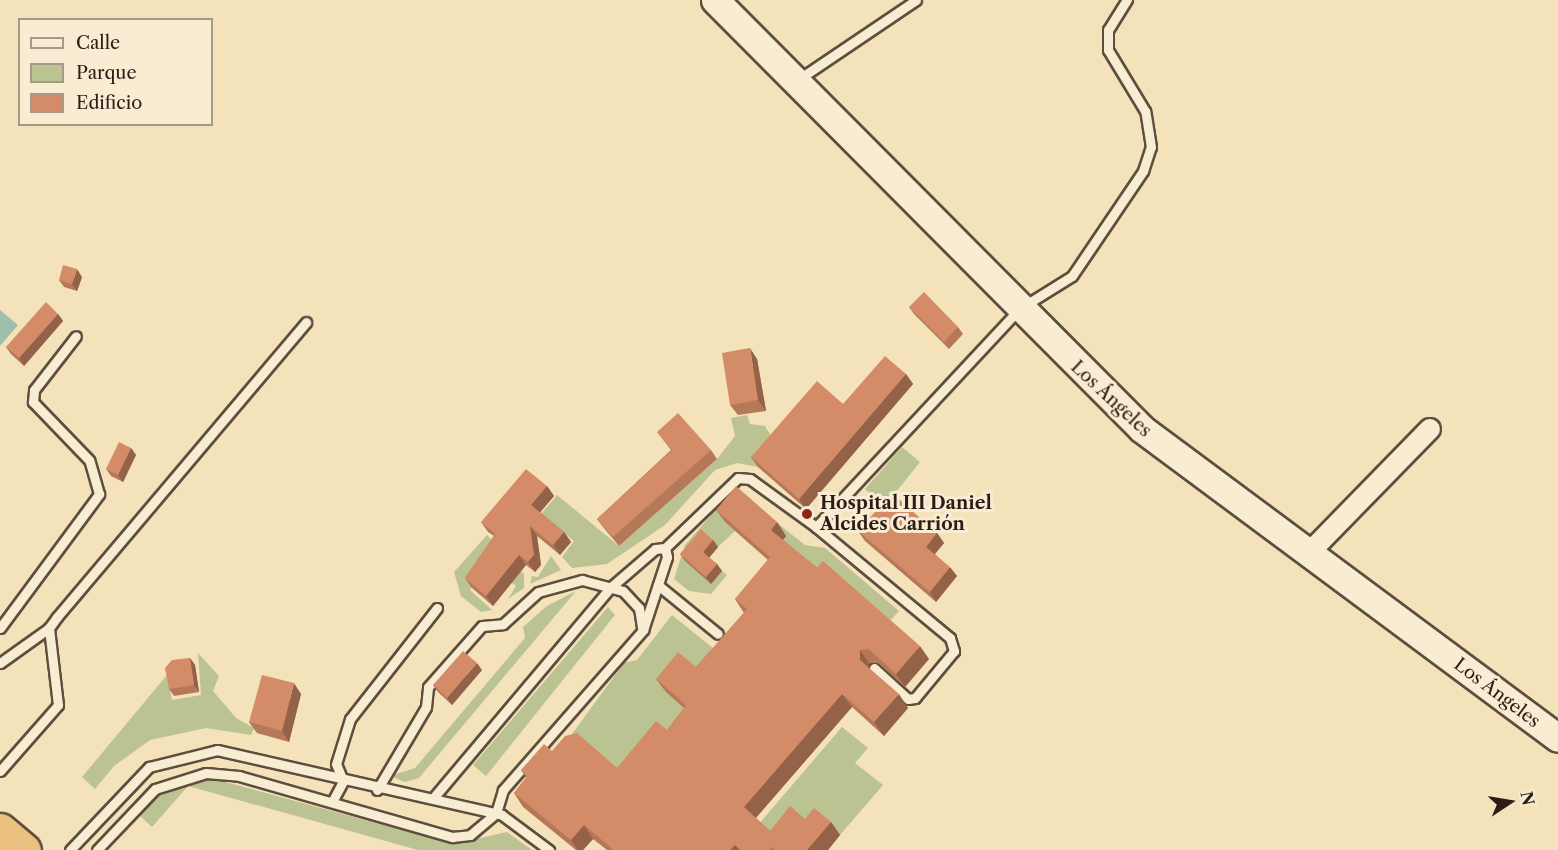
<!DOCTYPE html>
<meta charset="utf-8">
<style>
body{margin:0}
#map{position:relative;width:1558px;height:850px;overflow:hidden;background:#f4e2bb;font-family:"Libre Caslon Text",serif}
div>[style]{position:absolute}
.green>*{inset:0;background:#bac391}
.water>*{inset:0;background:#9dbfab}
.roads{filter:drop-shadow(2px 0 #5e4e3e) drop-shadow(-2px 0 #5e4e3e) drop-shadow(0 2px #5e4e3e) drop-shadow(0 -2px #5e4e3e)}
.lane>*{height:9px;margin:-4.5px;padding:0 4.5px;transform-origin:4.5px;border-radius:4.5px;background:#f8ecd3}
.street>*{height:20px;margin:-10px;padding:0 10px;transform-origin:10px;border-radius:10px;background:#f8ecd3}
.secondary>*{height:27px;margin:-13.5px;padding:0 13.5px;transform-origin:13.5px;border-radius:13.5px;background:#f8ecd3}
.highway>*{height:33px;margin:-16.5px;padding:0 16.5px;transform-origin:16.5px;border-radius:16.5px;background:#eac17e}
.wall>*{inset:0;background:#b57859}
.shaded-wall>*{inset:0;background:#946248}
.building>*{inset:0;background:#d38c67}
.dots>*{width:16px;height:16px;translate:-50% -50%;box-sizing:border-box;border:3px solid #f8ecd3;border-radius:50%}
span{translate:-50% -50%;white-space:nowrap;text-align:center;line-height:1.15;-webkit-text-stroke:6px #f8ecd3;paint-order:stroke}
.street-label{font-size:18px;color:#2c1c15}
.poi-label{font-size:18px;color:#2c1c15;font-weight:700}
.left{translate:0 -50%;text-align:left}
.legend{position:absolute;left:18px;top:18px;width:195px;height:108px;box-sizing:border-box;background:#f8ecd3;border:2px solid #a69987;margin:0;padding:8px 10px;list-style:none;font-size:18px;color:#2c1c15}
.legend li{display:flex;align-items:center;gap:12px;height:30px}
.legend b{width:30px;border:2px solid #a69987}
.north{position:absolute;left:1480px;top:772px;width:60px;height:60px;-webkit-text-stroke:4px #f8ecd3;paint-order:stroke;rotate:78deg;font-size:16px;font-weight:700;line-height:24px;text-align:center;color:#2c1c15}
.north::after{content:'';display:block;margin:auto;width:21px;height:27px;background:#2c1c15;clip-path:polygon(50% 0,100% 100%,50% 72%,0 100%)}
</style>
<div id="map">
<div class="green">
<i style="clip-path:polygon(747px 415px,750px 424px,765px 426px,777px 446px,758px 467px,737px 463px,715px 470px,665px 525px,607px 564px,572px 568px,562px 557px,574px 541px,541px 514px,557px 495px,619px 546px,717px 459px,735px 436px,731px 418px)"></i>
<i style="clip-path:polygon(902px 447px,920px 462px,885px 506px,865px 489px)"></i>
<i style="clip-path:polygon(738px 492px,805px 545px,825px 548px,899px 611px,888px 623px,806px 605px,780px 543px,786px 536px,726px 523px,735px 531px,718px 547px,707px 536px,711px 584px,722px 571px,727px 575px,711px 594px,689px 591px,674px 579px,685px 545px,730px 493px)"></i>
<i style="clip-path:polygon(487px 535px,524px 574px,524px 588px,508px 599px,516px 586px,490px 566px,470px 590px,492px 610px,481px 612px,461px 596px,454px 572px)"></i>
<i style="clip-path:polygon(551px 556px,561px 570px,530px 584px,532px 576px,538px 577px)"></i>
<i style="clip-path:polygon(576px 591px,419px 778px,405px 782px,390px 776px,415px 768px,525px 638px,523px 627px,547px 606px)"></i>
<i style="clip-path:polygon(608px 607px,615px 615px,486px 776px,473px 765px)"></i>
<i style="clip-path:polygon(672px 615px,719px 653px,695px 719px,626px 781px,572px 734px,624px 663px,637px 660px)"></i>
<i style="clip-path:polygon(198px 653px,219px 676px,213px 691px,236px 718px,254px 728px,251px 735px,206px 728px,150px 740px,114px 766px,95px 789px,82px 777px,167px 675px,172px 700px,201px 695px)"></i>
<i style="clip-path:polygon(842px 727px,868px 748px,855px 763px,883px 785px,840px 835px,824px 821px,751px 850px,758px 825px)"></i>
<i style="clip-path:polygon(207px 777px,453px 844px,507px 832px,532px 850px,418px 850px,188px 786px,152px 827px,140px 816px,145px 811px,140px 807px,159px 790px)"></i>
</div>
<div class="water">
<i style="clip-path:polygon(0 310px,18px 325px,0 346px)"></i>
</div>
<div class="roads">
<div class="lane">
<i style="left:799px;top:79px;width:141px;rotate:-34deg"></i>
<i style="left:816px;top:527px;width:298px;rotate:-47deg"></i>
<i style="left:1019px;top:309px;width:62px;rotate:-31.9deg"></i>
<i style="left:1072px;top:276px;width:127px;rotate:-55.9deg"></i>
<i style="left:1143px;top:171px;width:25px;rotate:-72deg"></i>
<i style="left:1151px;top:147px;width:36px;rotate:-99deg"></i>
<i style="left:1145px;top:111px;width:71px;rotate:-121.2deg"></i>
<i style="left:1108px;top:50px;width:20px;rotate:-90deg"></i>
<i style="left:1108px;top:30px;width:36px;rotate:-58deg"></i>
<i style="left:658px;top:585px;width:77px;rotate:39.2deg"></i>
<i style="left:0;top:628px;width:167px;rotate:-53.5deg"></i>
<i style="left:99px;top:494px;width:35px;rotate:-106deg"></i>
<i style="left:89px;top:460px;width:81px;rotate:-134deg"></i>
<i style="left:33px;top:402px;width:12px;rotate:-85deg"></i>
<i style="left:34px;top:390px;width:68px;rotate:-52.1deg"></i>
<i style="left:0;top:663px;width:60px;rotate:-35.5deg"></i>
<i style="left:0;top:771px;width:88px;rotate:-48.7deg"></i>
<i style="left:58px;top:705px;width:78px;rotate:-96.7deg"></i>
<i style="left:49px;top:628px;width:14px;rotate:-54deg"></i>
<i style="left:57px;top:617px;width:386px;rotate:-49.8deg"></i>
<i style="left:377px;top:790px;width:96px;rotate:-59.4deg"></i>
<i style="left:426px;top:707px;width:20px;rotate:-84deg"></i>
<i style="left:428px;top:687px;width:81px;rotate:-48.5deg"></i>
<i style="left:482px;top:626px;width:21px;rotate:-5deg"></i>
<i style="left:503px;top:624px;width:47px;rotate:-42.4deg"></i>
<i style="left:538px;top:592px;width:46px;rotate:-15.3deg"></i>
<i style="left:582px;top:580px;width:42px;rotate:15deg"></i>
<i style="left:623px;top:591px;width:23px;rotate:47deg"></i>
<i style="left:639px;top:608px;width:20px;rotate:81deg"></i>
<i style="left:434px;top:797px;width:275px;rotate:-49.9deg"></i>
<i style="left:611px;top:587px;width:58px;rotate:-40.8deg"></i>
<i style="left:655px;top:549px;width:10px;rotate:-6deg"></i>
<i style="left:665px;top:548px;width:101px;rotate:-43.8deg"></i>
<i style="left:738px;top:478px;width:12px;rotate:5deg"></i>
<i style="left:750px;top:479px;width:82px;rotate:36deg"></i>
<i style="left:816px;top:527px;width:174px;rotate:39.6deg"></i>
<i style="left:950px;top:638px;width:14px;rotate:73deg"></i>
<i style="left:954px;top:651px;width:61px;rotate:129.7deg"></i>
<i style="left:915px;top:698px;width:7px;rotate:172deg"></i>
<i style="left:908px;top:699px;width:46px;rotate:-137.6deg"></i>
<i style="left:332px;top:802px;width:24px;rotate:-62deg"></i>
<i style="left:343px;top:781px;width:18px;rotate:-112deg"></i>
<i style="left:336px;top:764px;width:47px;rotate:-72.7deg"></i>
<i style="left:350px;top:719px;width:141px;rotate:-51.9deg"></i>
<i style="left:70px;top:850px;width:115px;rotate:-46.4deg"></i>
<i style="left:149px;top:767px;width:70px;rotate:-14deg"></i>
<i style="left:217px;top:750px;width:292px;rotate:12.8deg"></i>
<i style="left:502px;top:815px;width:59px;rotate:36.7deg"></i>
<i style="left:97px;top:850px;width:84px;rotate:-46.4deg"></i>
<i style="left:155px;top:789px;width:53px;rotate:-17.4deg"></i>
<i style="left:206px;top:773px;width:33px;rotate:5deg"></i>
<i style="left:239px;top:776px;width:222px;rotate:16deg"></i>
<i style="left:452px;top:837px;width:18px;rotate:-6deg"></i>
<i style="left:470px;top:835px;width:34px;rotate:-40deg"></i>
<i style="left:496px;top:813px;width:24px;rotate:-73deg"></i>
<i style="left:503px;top:790px;width:213px;rotate:-48.8deg"></i>
<i style="left:643px;top:630px;width:77px;rotate:-71.8deg"></i>
<i style="left:667px;top:557px;width:9px;rotate:-103deg"></i>
</div>
<div class="street">
<i style="left:1307px;top:555px;width:176px;rotate:-45.7deg"></i>
</div>
<div class="secondary">
<i style="left:715px;top:0;width:605px;rotate:45.13deg"></i>
<i style="left:1142px;top:429px;width:518px;rotate:36.6deg"></i>
</div>
<div class="highway">
<i style="left:0;top:830px;width:31px;rotate:40deg"></i>
</div>
</div>
<div class="wall">
<i style="clip-path:polygon(82px 277px,77px 291px,64px 287px,59px 280px)"></i>
<i style="clip-path:polygon(909px 307px,958px 327px,963px 334px,949px 349px,914px 314px)"></i>
<i style="clip-path:polygon(58px 314px,63px 321px,24px 366px,11px 354px,6px 347px)"></i>
<i style="clip-path:polygon(757px 359px,766px 411px,738px 415px,730px 405px)"></i>
<i style="clip-path:polygon(906px 374px,913px 384px,806px 509px,758px 467px,751px 457px,843px 404px)"></i>
<i style="clip-path:polygon(657px 432px,711px 450px,717px 459px,619px 546px,603px 527px,597px 519px,671px 450px)"></i>
<i style="clip-path:polygon(131px 448px,136px 455px,123px 482px,111px 476px,106px 469px)"></i>
<i style="clip-path:polygon(547px 486px,554px 496px,540px 512px,564px 532px,571px 542px,560px 555px,537px 536px,541px 565px,535px 572px,526px 565px,493px 606px,472px 588px,465px 578px,494px 536px,488px 532px,481px 522px)"></i>
<i style="clip-path:polygon(716px 510px,777px 522px,786px 536px,783px 540px,929px 659px,905px 687px,878px 663px,869px 663px,869px 668px,908px 708px,884px 736px,852px 707px,756px 818px,770px 831px,805px 819px,831px 822px,840px 835px,828px 850px,607px 850px,593px 839px,583px 850px,576px 850px,523px 807px,514px 793px,526px 778px,521px 770px,552px 751px,617px 768px,667px 730px,684px 708px,666px 692px,656px 679px,696px 667px,744px 613px,735px 599px,768px 560px,726px 523px)"></i>
<i style="clip-path:polygon(858px 531px,937px 533px,944px 543px,935px 554px,957px 576px,936px 602px,865px 541px)"></i>
<i style="clip-path:polygon(713px 540px,718px 547px,709px 558px,717px 564px,722px 571px,711px 584px,685px 561px,680px 554px)"></i>
<i style="clip-path:polygon(190px 658px,195px 665px,199px 692px,174px 696px,169px 689px)"></i>
<i style="clip-path:polygon(482px 670px,452px 705px,438px 692px,433px 685px)"></i>
<i style="clip-path:polygon(301px 694px,289px 742px,257px 733px,249px 722px)"></i>
</div>
<div class="shaded-wall">
<i style="clip-path:polygon(77px 269px,82px 277px,77px 291px,72px 284px)"></i>
<i style="clip-path:polygon(58px 314px,63px 321px,24px 366px,19px 358px)"></i>
<i style="clip-path:polygon(750px 348px,757px 359px,766px 411px,758px 400px)"></i>
<i style="clip-path:polygon(906px 374px,913px 384px,806px 509px,799px 499px)"></i>
<i style="clip-path:polygon(131px 448px,136px 455px,123px 482px,118px 475px)"></i>
<i style="clip-path:polygon(547px 486px,554px 496px,538px 515px,531px 505px)"></i>
<i style="clip-path:polygon(777px 522px,786px 536px,780px 543px,771px 530px)"></i>
<i style="clip-path:polygon(530px 526px,537px 536px,541px 565px,535px 572px,528px 562px)"></i>
<i style="clip-path:polygon(564px 532px,571px 542px,560px 555px,553px 545px)"></i>
<i style="clip-path:polygon(937px 533px,944px 543px,933px 556px,926px 547px)"></i>
<i style="clip-path:polygon(713px 540px,718px 547px,708px 559px,703px 552px)"></i>
<i style="clip-path:polygon(519px 555px,526px 565px,493px 606px,486px 596px)"></i>
<i style="clip-path:polygon(717px 564px,722px 571px,711px 584px,706px 577px)"></i>
<i style="clip-path:polygon(950px 567px,957px 576px,936px 602px,930px 592px)"></i>
<i style="clip-path:polygon(920px 646px,929px 659px,905px 687px,896px 674px)"></i>
<i style="clip-path:polygon(860px 650px,869px 663px,869px 673px,860px 660px)"></i>
<i style="clip-path:polygon(190px 658px,195px 665px,199px 692px,194px 685px)"></i>
<i style="clip-path:polygon(477px 663px,482px 670px,452px 705px,447px 698px)"></i>
<i style="clip-path:polygon(294px 683px,301px 694px,289px 742px,282px 731px)"></i>
<i style="clip-path:polygon(842px 694px,852px 707px,753px 821px,744px 807px)"></i>
<i style="clip-path:polygon(899px 694px,908px 708px,884px 736px,874px 722px)"></i>
<i style="clip-path:polygon(831px 822px,840px 835px,828px 850px,807px 850px)"></i>
<i style="clip-path:polygon(584px 825px,593px 839px,583px 850px,578px 850px,571px 840px)"></i>
<i style="clip-path:polygon(735px 845px,739px 850px,730px 850px)"></i>
</div>
<div class="building">
<i style="clip-path:polygon(63px 265px,77px 269px,72px 284px,59px 280px)"></i>
<i style="clip-path:polygon(924px 292px,958px 327px,944px 342px,909px 307px)"></i>
<i style="clip-path:polygon(46px 302px,58px 314px,19px 358px,6px 347px)"></i>
<i style="clip-path:polygon(750px 348px,758px 400px,730px 405px,722px 353px)"></i>
<i style="clip-path:polygon(885px 356px,906px 374px,799px 499px,751px 457px,817px 381px,843px 404px)"></i>
<i style="clip-path:polygon(678px 413px,711px 450px,613px 537px,597px 519px,672px 450px,657px 432px)"></i>
<i style="clip-path:polygon(119px 442px,131px 448px,118px 475px,106px 469px)"></i>
<i style="clip-path:polygon(526px 469px,547px 486px,531px 505px,564px 532px,553px 545px,530px 526px,534px 555px,528px 562px,519px 555px,486px 596px,465px 578px,495px 534px,481px 522px)"></i>
<i style="clip-path:polygon(736px 486px,777px 522px,771px 530px,817px 568px,823px 561px,920px 646px,896px 674px,869px 649px,860px 650px,860px 660px,899px 694px,874px 722px,842px 694px,744px 807px,770px 831px,790px 806px,805px 819px,814px 808px,831px 822px,807px 850px,775px 850px,771px 847px,769px 850px,741px 850px,735px 845px,730px 850px,614px 850px,584px 825px,571px 840px,514px 793px,527px 776px,521px 770px,544px 744px,552px 751px,565px 736px,577px 733px,617px 768px,656px 721px,667px 730px,686px 705px,656px 679px,678px 652px,696px 667px,747px 609px,735px 599px,770px 557px,716px 510px)"></i>
<i style="clip-path:polygon(892px 493px,937px 533px,926px 547px,950px 567px,930px 592px,858px 531px)"></i>
<i style="clip-path:polygon(701px 529px,713px 540px,703px 552px,717px 564px,706px 577px,680px 554px)"></i>
<i style="clip-path:polygon(463px 651px,477px 663px,447px 698px,433px 685px)"></i>
<i style="clip-path:polygon(190px 658px,194px 685px,169px 689px,165px 668px,172px 660px)"></i>
<i style="clip-path:polygon(262px 675px,294px 683px,282px 731px,249px 722px)"></i>
</div>
<div class="dots">
<i style="left:807px;top:514px;background:#8f2418"></i>
</div>
<div class="street-label">
<span style="left:1111px;top:399px;rotate:43deg">Los Ángeles</span>
<span style="left:1497px;top:693px;rotate:37deg">Los Ángeles</span>
</div>
<div class="poi-label">
<span class="left" style="left:820px;top:514px">Hospital III Daniel<br>Alcides Carrión</span>
</div>
<ul class="legend">
<li><b style="height:8px;background:#f8ecd3"></b>Calle</li>
<li><b style="height:16px;background:#bac391"></b>Parque</li>
<li><b style="height:16px;background:#d38c67"></b>Edificio</li>
</ul>
<div class="north">N</div>
</div>
